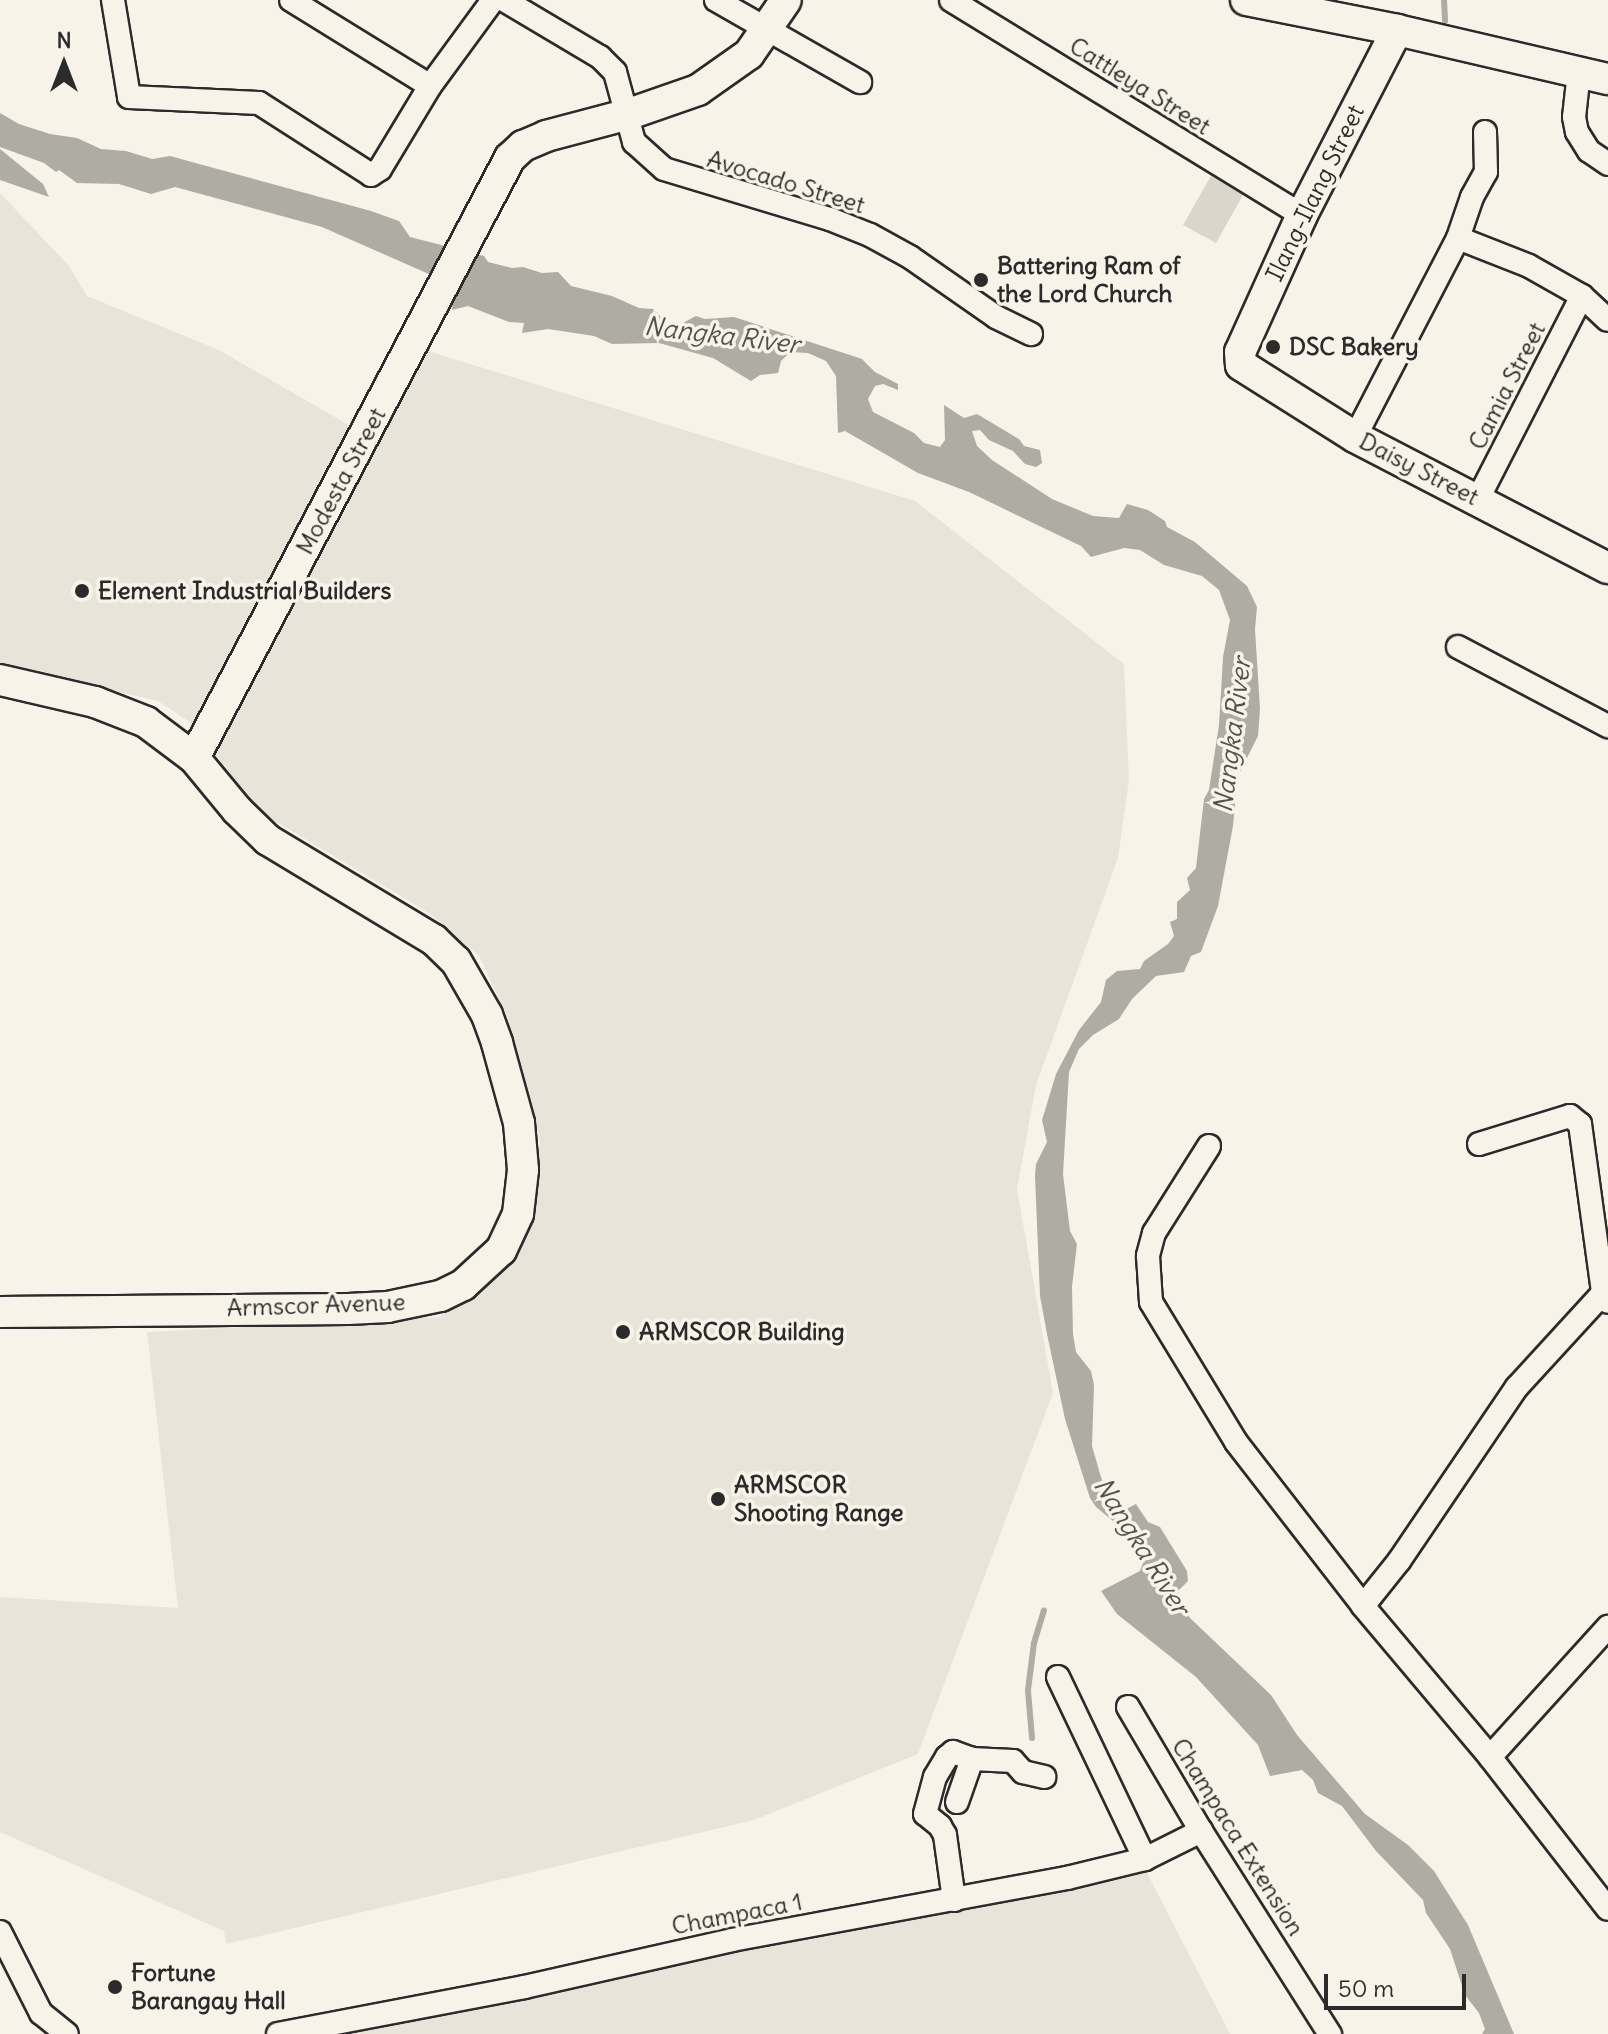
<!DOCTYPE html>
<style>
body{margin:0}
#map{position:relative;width:1608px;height:2034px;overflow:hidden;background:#f7f3e8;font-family:Delius,sans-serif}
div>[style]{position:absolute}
.built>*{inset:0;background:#e8e4da}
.green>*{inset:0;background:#dad6cc}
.water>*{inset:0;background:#afaca4}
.stream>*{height:6px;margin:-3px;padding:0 3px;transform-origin:3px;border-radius:3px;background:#afaca4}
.roads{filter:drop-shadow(2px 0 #2b2b2b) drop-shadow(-2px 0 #2b2b2b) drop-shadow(0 2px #2b2b2b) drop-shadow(0 -2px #2b2b2b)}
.street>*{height:22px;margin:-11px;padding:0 11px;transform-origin:11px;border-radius:11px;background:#f7f3e8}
.secondary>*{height:30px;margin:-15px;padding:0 15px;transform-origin:15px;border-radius:15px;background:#f7f3e8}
.dots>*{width:22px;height:22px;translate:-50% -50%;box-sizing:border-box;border:4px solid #f7f3e8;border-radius:50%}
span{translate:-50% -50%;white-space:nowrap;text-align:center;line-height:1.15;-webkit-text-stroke:7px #f7f3e8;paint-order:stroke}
.street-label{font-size:24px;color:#2b2b2b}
.poi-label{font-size:24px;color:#2b2b2b;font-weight:700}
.left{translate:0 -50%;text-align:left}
.water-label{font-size:26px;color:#53524f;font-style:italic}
.north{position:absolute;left:24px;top:24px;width:80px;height:80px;-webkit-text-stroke:6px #f7f3e8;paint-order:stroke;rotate:0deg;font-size:22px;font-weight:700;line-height:32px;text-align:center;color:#2b2b2b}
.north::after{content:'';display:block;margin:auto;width:28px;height:36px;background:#2b2b2b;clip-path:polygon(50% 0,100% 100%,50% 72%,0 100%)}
.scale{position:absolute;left:1324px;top:1974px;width:142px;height:36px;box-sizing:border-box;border:4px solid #2b2b2b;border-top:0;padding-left:10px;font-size:24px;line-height:28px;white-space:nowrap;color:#2b2b2b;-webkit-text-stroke:6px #f7f3e8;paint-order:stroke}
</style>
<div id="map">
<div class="built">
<i style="clip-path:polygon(0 193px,69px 266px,87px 296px,219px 350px,354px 428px,196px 726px,158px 701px,0 664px)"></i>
<i style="clip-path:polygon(428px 351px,915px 501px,1124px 664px,1129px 780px,1118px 858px,1036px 1085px,1017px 1189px,1053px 1393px,918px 1754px,754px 1820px,226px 1944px,224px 1931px,0 1832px,0 1597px,178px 1608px,147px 1332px,439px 1317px,474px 1293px,534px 1184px,540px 1141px,507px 1015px,479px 956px,429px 913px,258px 811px,215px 753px)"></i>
<i style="clip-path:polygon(1146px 1871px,1230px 2034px,340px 2034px,736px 1952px)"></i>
</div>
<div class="green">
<i style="clip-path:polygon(1211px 176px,1243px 195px,1216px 243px,1183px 225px)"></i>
</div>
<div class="water">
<i style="clip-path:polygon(0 113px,19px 124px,50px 134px,77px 138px,101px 149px,126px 151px,152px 159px,170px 156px,371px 211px,399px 221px,410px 237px,484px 256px,488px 262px,512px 268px,523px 267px,542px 273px,558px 272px,571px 286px,612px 296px,639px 308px,653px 309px,664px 320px,661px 324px,677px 326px,696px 316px,705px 319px,734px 317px,862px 359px,875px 372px,898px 384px,898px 390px,883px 384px,875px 386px,868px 399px,873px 412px,914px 433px,924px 443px,940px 447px,945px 440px,944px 405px,964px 418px,977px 414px,1019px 439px,1024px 446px,1040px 450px,1042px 463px,1036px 467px,1025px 464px,1013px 451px,989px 440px,980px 430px,972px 431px,977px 446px,992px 460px,1052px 499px,1093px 516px,1119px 518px,1127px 504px,1148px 510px,1165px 521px,1167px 527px,1195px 542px,1247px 586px,1257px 607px,1255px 629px,1260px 709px,1258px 736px,1240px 772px,1233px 772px,1231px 785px,1236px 794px,1233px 826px,1218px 906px,1208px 933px,1201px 952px,1191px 956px,1184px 972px,1156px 976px,1132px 999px,1119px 1019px,1093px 1035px,1079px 1049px,1069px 1072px,1063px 1174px,1070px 1231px,1077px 1244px,1072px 1287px,1073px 1334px,1076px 1352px,1091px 1371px,1094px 1385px,1092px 1446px,1105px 1491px,1124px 1510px,1136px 1504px,1148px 1522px,1160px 1527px,1187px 1571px,1188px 1581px,1178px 1591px,1190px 1618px,1271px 1695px,1297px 1735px,1365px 1814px,1408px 1845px,1434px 1871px,1468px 1925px,1514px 2034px,1482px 2034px,1485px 2029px,1479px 2013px,1465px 1995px,1450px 1949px,1426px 1913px,1423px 1900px,1376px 1851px,1342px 1806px,1318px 1793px,1313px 1780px,1302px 1770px,1270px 1776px,1258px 1745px,1196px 1677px,1117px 1614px,1101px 1591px,1140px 1571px,1145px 1557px,1135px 1539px,1096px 1507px,1090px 1498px,1065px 1419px,1047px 1334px,1040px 1296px,1035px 1176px,1036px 1164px,1047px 1142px,1042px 1120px,1056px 1074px,1079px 1030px,1101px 1002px,1106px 980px,1117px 971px,1140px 969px,1144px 961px,1168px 944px,1174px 936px,1170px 922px,1177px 919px,1177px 902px,1190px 890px,1187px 878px,1196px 868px,1204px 799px,1209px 790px,1219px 725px,1223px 657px,1230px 620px,1219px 590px,1202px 576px,1164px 565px,1140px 550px,1124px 548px,1091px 557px,1081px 546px,969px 492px,918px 473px,845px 431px,838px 433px,836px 376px,826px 361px,808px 353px,790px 352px,781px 361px,778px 373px,760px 375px,751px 381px,713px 358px,659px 343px,612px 344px,594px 336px,548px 329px,522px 333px,524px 323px,509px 322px,468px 306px,452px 310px,453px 292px,438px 278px,322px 227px,175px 187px,151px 194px,119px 184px,77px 183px,59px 170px,56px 172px,44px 163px,0 147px)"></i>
<i style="clip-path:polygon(0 149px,43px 184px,49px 197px,0 180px)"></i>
</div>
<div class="stream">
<i style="left:1444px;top:0;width:21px;rotate:87deg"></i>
<i style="left:1032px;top:1738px;width:48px;rotate:-94.8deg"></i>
<i style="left:1028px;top:1690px;width:47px;rotate:-82.7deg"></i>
<i style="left:1034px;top:1643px;width:34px;rotate:-73deg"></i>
</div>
<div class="roads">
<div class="street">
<i style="left:113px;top:0;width:98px;rotate:80.6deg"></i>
<i style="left:129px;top:97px;width:130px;rotate:2.6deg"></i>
<i style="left:259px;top:103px;width:133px;rotate:32.7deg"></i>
<i style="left:371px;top:175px;width:11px;rotate:-34deg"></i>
<i style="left:380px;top:169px;width:97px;rotate:-58.9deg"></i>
<i style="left:430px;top:86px;width:107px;rotate:-53.8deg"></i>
<i style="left:291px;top:0;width:163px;rotate:31.7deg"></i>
<i style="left:504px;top:0;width:112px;rotate:30.7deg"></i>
<i style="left:600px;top:57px;width:21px;rotate:45deg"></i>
<i style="left:615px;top:72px;width:73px;rotate:74.8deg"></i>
<i style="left:634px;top:142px;width:40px;rotate:42deg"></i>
<i style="left:664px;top:169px;width:173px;rotate:16.8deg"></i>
<i style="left:830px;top:219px;width:43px;rotate:21.8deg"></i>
<i style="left:870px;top:235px;width:46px;rotate:28.8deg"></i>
<i style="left:910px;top:257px;width:105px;rotate:34.9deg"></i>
<i style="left:996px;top:317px;width:39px;rotate:26deg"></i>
<i style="left:716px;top:0;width:166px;rotate:29.7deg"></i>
<i style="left:951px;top:0;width:412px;rotate:31.5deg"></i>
<i style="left:1579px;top:72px;width:45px;rotate:96.3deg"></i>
<i style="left:1574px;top:117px;width:15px;rotate:79deg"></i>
<i style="left:1577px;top:132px;width:22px;rotate:58deg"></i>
<i style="left:1589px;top:151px;width:23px;rotate:34deg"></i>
<i style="left:1458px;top:238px;width:76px;rotate:21.5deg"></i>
<i style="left:1529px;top:266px;width:61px;rotate:29.5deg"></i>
<i style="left:1582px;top:296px;width:35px;rotate:43deg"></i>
<i style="left:1355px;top:437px;width:224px;rotate:-62.6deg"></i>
<i style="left:1458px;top:238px;width:43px;rotate:-71.1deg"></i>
<i style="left:1472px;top:197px;width:29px;rotate:-61deg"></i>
<i style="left:1486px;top:172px;width:40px;rotate:-91.4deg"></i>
<i style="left:1478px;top:499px;width:228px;rotate:-62.9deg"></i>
<i style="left:1458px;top:647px;width:170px;rotate:27.8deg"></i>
<i style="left:1479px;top:1144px;width:95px;rotate:-17.1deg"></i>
<i style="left:1570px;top:1116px;width:13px;rotate:39deg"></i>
<i style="left:1580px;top:1124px;width:171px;rotate:82.2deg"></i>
<i style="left:1603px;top:1293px;width:10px;rotate:61deg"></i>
<i style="left:1209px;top:1146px;width:103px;rotate:122.3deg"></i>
<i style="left:1154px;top:1233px;width:24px;rotate:105deg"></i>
<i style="left:1148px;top:1256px;width:46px;rotate:86.3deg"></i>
<i style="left:1151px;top:1302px;width:164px;rotate:58.7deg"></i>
<i style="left:1236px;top:1442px;width:207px;rotate:52.2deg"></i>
<i style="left:1363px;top:1606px;width:58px;rotate:-51.3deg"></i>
<i style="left:1399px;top:1561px;width:210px;rotate:-55.9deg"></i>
<i style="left:1517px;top:1387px;width:127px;rotate:-47.5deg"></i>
<i style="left:1363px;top:1606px;width:197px;rotate:49.9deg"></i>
<i style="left:1490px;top:1757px;width:192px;rotate:52.2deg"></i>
<i style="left:1058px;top:1677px;width:202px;rotate:64.5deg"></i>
<i style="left:1128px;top:1707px;width:144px;rotate:59.5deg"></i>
<i style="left:1201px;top:1831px;width:241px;rotate:57.6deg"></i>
<i style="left:1490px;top:1757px;width:176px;rotate:-47.8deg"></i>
<i style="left:957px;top:1802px;width:46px;rotate:-70.8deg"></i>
<i style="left:954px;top:1900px;width:66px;rotate:-97.9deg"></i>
<i style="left:945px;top:1835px;width:10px;rotate:-119deg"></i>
<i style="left:940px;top:1826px;width:19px;rotate:-141deg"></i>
<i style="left:925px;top:1814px;width:38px;rotate:-75deg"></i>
<i style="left:935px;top:1777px;width:23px;rotate:-59deg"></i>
<i style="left:947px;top:1757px;width:8px;rotate:-40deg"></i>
<i style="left:953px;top:1752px;width:20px;rotate:20deg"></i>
<i style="left:972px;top:1759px;width:41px;rotate:2.8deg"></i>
<i style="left:1013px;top:1761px;width:15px;rotate:48deg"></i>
<i style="left:1023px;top:1772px;width:22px;rotate:13deg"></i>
<i style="left:0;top:1932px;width:91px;rotate:63.2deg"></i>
<i style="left:41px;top:2013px;width:33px;rotate:39deg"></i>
<i style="left:278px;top:2034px;width:250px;rotate:-10.8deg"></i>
<i style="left:524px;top:1987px;width:213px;rotate:-12.7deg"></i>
<i style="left:732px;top:1940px;width:341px;rotate:-10.5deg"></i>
<i style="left:1067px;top:1878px;width:80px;rotate:-13.7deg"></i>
<i style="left:1145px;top:1859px;width:63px;rotate:-26.6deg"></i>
</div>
<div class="secondary">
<i style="left:1246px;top:0;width:154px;rotate:11.2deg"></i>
<i style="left:1397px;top:30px;width:217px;rotate:13.1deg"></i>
<i style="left:1397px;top:30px;width:208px;rotate:117.2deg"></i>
<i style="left:1302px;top:215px;width:150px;rotate:114.3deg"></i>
<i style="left:1240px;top:352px;width:13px;rotate:86deg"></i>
<i style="left:1241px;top:365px;width:135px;rotate:32.3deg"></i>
<i style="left:1355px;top:437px;width:285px;rotate:27.4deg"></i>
<i style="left:0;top:680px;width:98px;rotate:13deg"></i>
<i style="left:95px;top:702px;width:55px;rotate:21.4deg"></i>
<i style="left:146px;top:722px;width:60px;rotate:36.9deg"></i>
<i style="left:194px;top:758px;width:67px;rotate:50.4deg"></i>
<i style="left:237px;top:810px;width:43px;rotate:44.1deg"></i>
<i style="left:268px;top:840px;width:194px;rotate:31.1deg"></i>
<i style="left:434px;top:940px;width:30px;rotate:44deg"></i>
<i style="left:456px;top:961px;width:62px;rotate:60.1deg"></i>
<i style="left:487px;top:1015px;width:30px;rotate:70deg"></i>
<i style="left:497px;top:1043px;width:83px;rotate:74.6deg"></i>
<i style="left:519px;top:1123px;width:47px;rotate:85.1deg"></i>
<i style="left:523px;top:1170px;width:44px;rotate:96.5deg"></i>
<i style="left:518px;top:1214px;width:40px;rotate:115deg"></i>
<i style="left:501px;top:1250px;width:52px;rotate:137.4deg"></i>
<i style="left:463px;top:1285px;width:25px;rotate:154deg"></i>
<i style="left:440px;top:1296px;width:53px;rotate:168.1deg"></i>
<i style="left:388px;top:1307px;width:40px;rotate:177.1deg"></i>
<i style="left:348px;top:1309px;width:348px;rotate:179.5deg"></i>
<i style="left:194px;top:758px;width:678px;rotate:-62.23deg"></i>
<i style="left:510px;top:158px;width:18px;rotate:-43deg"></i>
<i style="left:523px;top:146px;width:25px;rotate:-23deg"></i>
<i style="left:546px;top:136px;width:86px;rotate:-14.8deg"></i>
<i style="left:629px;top:114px;width:73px;rotate:-19.2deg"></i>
<i style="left:698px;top:90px;width:62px;rotate:-35.2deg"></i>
<i style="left:749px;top:54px;width:65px;rotate:-55.6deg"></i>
</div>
</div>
<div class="dots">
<i style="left:981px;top:280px;background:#2b2b2b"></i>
<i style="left:1273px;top:347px;background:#2b2b2b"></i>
<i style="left:82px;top:591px;background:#2b2b2b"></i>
<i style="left:623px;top:1332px;background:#2b2b2b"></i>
<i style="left:718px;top:1499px;background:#2b2b2b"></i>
<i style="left:115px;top:1987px;background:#2b2b2b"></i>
</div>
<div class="street-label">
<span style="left:1140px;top:86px;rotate:32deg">Cattleya Street</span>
<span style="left:786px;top:182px;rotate:17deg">Avocado Street</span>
<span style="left:1315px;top:193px;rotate:-64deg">Ilang-Ilang Street</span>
<span style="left:1507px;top:386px;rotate:-63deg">Camia Street</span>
<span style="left:1419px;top:469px;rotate:27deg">Daisy Street</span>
<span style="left:341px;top:481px;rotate:-62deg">Modesta Street</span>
<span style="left:316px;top:1305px;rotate:-2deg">Armscor Avenue</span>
<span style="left:1238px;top:1837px;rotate:58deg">Champaca Extension</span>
<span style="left:737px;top:1914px;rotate:-11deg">Champaca 1</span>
</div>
<div class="poi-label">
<span class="left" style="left:997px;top:280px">Battering Ram of<br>the Lord Church</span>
<span class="left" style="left:1289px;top:347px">DSC Bakery</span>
<span class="left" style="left:98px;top:591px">Element Industrial Builders</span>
<span class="left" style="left:639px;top:1332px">ARMSCOR Building</span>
<span class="left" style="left:734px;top:1499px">ARMSCOR<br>Shooting Range</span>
<span class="left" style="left:131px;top:1987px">Fortune<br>Barangay Hall</span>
</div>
<div class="water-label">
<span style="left:722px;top:335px;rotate:7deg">Nangka River</span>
<span style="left:1232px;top:735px;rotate:-83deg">Nangka River</span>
<span style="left:1142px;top:1546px;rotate:58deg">Nangka River</span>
</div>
<div class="north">N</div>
<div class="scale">50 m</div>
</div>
